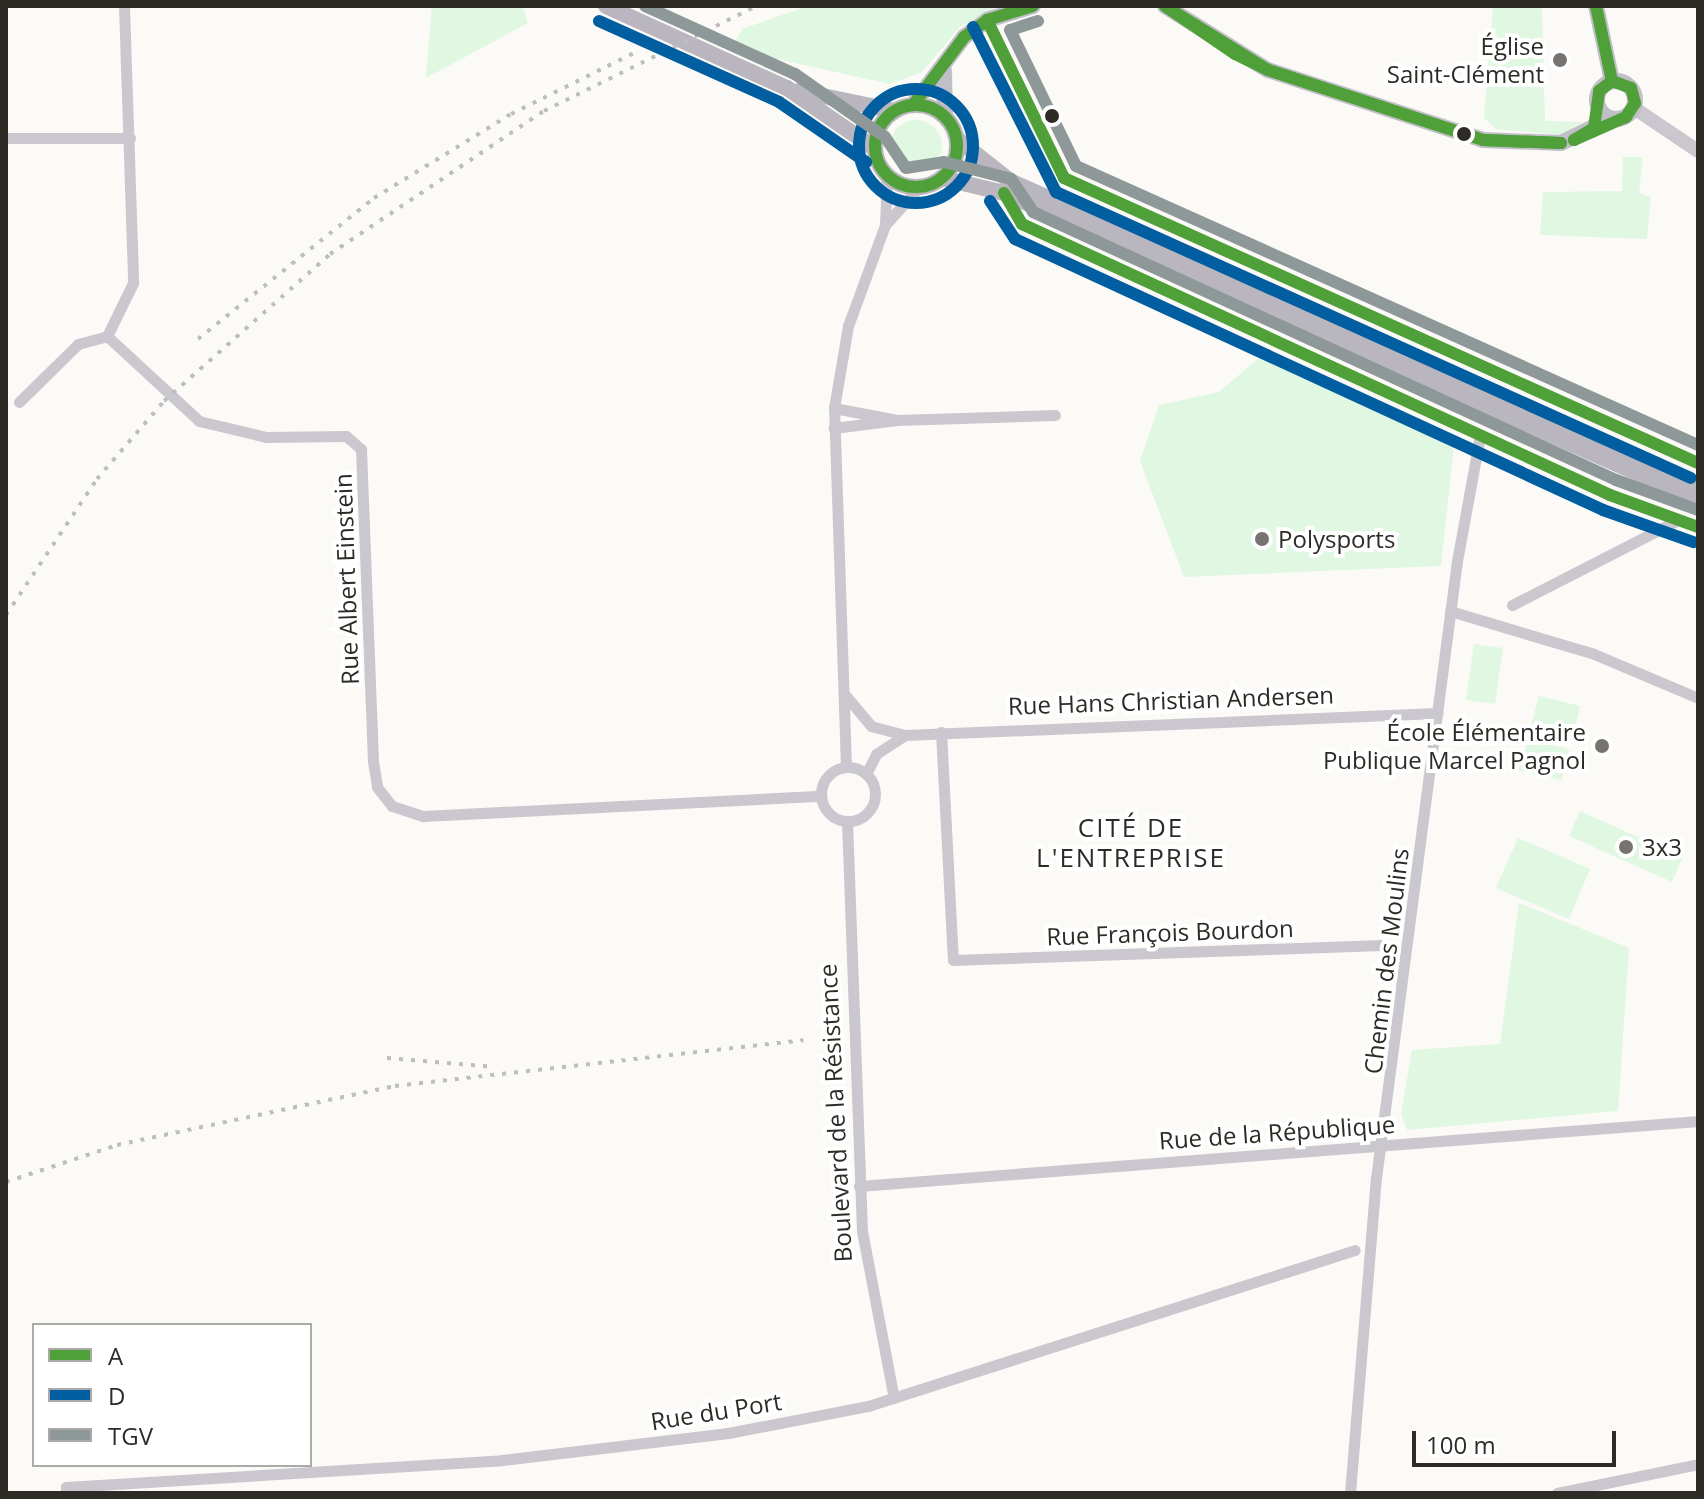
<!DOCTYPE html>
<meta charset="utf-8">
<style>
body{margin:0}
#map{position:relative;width:1704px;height:1499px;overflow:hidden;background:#fcfaf7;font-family:"Open Sans",sans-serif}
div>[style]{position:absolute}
.green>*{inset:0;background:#e0f7e2}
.round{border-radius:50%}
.minor>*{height:11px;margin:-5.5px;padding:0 5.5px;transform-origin:5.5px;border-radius:5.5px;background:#cac8ce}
.minor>.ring{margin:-5.5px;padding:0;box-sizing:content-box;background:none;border:11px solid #cac8ce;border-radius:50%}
.tertiary>*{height:14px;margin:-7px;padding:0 7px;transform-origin:7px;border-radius:7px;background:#cac8ce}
.secondary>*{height:16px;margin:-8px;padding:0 8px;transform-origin:8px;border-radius:8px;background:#c0bec6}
.secondary>.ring{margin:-8px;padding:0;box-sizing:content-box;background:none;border:16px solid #c0bec6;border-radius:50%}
.primary>*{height:16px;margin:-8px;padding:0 8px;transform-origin:8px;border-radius:8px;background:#b9b6bf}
.primary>.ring{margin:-8px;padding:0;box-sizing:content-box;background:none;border:16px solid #b9b6bf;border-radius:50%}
.rail>*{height:4px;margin-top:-2px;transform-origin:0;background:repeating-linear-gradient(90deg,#bfbebf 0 4px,transparent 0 12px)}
.bus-1>*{height:12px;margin:-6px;padding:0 6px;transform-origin:6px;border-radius:6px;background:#50a03a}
.bus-1>.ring{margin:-6px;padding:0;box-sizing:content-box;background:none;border:12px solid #50a03a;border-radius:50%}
.bus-2>*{height:12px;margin:-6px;padding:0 6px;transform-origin:6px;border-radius:6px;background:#005ea1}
.bus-2>.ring{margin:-6px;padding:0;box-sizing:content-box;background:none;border:12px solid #005ea1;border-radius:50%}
.bus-3>*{height:12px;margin:-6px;padding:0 6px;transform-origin:6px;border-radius:6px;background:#8e9898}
.dots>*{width:22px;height:22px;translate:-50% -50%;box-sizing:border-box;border:4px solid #fff;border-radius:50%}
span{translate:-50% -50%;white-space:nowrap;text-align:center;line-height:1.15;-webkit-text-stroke:8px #fff;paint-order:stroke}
.poi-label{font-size:24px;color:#2e2b27}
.right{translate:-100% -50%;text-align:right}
.left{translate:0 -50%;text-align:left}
.street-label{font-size:24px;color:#2e2b27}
.neighbourhood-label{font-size:26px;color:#2e2b27;letter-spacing:2px}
.frame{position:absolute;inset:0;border:8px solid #2e2b27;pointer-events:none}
.legend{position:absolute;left:32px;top:1323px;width:280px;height:144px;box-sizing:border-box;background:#fff;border:2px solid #abaaa9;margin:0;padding:10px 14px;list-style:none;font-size:24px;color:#2e2b27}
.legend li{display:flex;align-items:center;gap:16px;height:40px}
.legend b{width:40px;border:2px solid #abaaa9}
.scale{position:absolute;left:1412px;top:1431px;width:204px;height:36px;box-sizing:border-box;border:4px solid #2e2b27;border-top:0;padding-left:10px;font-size:24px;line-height:28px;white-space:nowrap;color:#2e2b27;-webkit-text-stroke:6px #fff;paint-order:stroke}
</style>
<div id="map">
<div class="green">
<i style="clip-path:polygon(432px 6px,523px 6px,528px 23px,426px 78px)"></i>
<i style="clip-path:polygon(808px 6px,1000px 6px,960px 27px,922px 72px,890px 84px,731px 49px,742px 29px)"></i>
<i style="clip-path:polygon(1493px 6px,1542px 6px,1545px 121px,1582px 122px,1562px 135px,1496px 129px,1484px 118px)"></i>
<i class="round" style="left:890px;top:120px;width:52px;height:52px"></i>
<i style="clip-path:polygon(1623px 157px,1643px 157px,1639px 193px,1651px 197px,1647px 239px,1540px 235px,1543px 192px,1622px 191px)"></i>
<i style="clip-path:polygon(1268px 350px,1455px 436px,1441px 566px,1184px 577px,1140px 461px,1159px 405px,1219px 392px)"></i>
<i style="clip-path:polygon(1474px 644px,1503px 648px,1495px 704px,1466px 700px)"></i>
<i style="clip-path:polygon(1539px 696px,1580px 706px,1573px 738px,1530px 729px)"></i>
<i style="clip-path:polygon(1528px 739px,1569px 749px,1562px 780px,1518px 771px)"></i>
<i style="clip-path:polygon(1580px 811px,1683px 857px,1672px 882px,1569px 836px)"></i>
<i style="clip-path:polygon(1518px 838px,1590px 869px,1569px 919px,1496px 888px)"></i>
<i style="clip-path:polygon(1519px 903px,1629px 948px,1618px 1111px,1407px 1130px,1401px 1114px,1412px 1050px,1500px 1044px)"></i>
</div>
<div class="minor">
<i style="left:124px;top:6px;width:277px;rotate:88.1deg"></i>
<i style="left:133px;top:283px;width:59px;rotate:116.1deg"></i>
<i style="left:107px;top:336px;width:125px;rotate:42.7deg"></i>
<i style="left:199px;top:421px;width:69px;rotate:13.4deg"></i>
<i style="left:266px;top:437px;width:80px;rotate:-0.7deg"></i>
<i style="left:346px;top:436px;width:20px;rotate:41deg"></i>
<i style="left:361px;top:449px;width:312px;rotate:87.8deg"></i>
<i style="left:373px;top:761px;width:26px;rotate:81deg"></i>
<i style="left:377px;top:787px;width:24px;rotate:52deg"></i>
<i style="left:392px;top:806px;width:33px;rotate:18deg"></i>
<i style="left:423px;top:816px;width:399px;rotate:-2.9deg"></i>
<i style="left:987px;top:20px;width:176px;rotate:64deg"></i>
<i style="left:1064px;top:178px;width:695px;rotate:24.21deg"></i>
<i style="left:6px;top:138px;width:124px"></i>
<i style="left:1005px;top:194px;width:34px;rotate:60deg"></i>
<i style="left:1022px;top:224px;width:647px;rotate:24.74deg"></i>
<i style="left:1610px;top:495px;width:94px;rotate:20deg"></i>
<i style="left:885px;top:225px;width:51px;rotate:-48.2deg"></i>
<i style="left:19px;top:402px;width:83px;rotate:-44.5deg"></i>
<i style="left:78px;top:344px;width:30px;rotate:-15deg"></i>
<i style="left:834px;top:408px;width:64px;rotate:10.8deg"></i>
<i style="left:897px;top:420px;width:64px;rotate:172.8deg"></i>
<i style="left:897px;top:420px;width:158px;rotate:-1.8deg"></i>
<i style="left:1512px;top:605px;width:186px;rotate:-27.1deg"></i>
<i style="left:1450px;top:611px;width:150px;rotate:16.6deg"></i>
<i style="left:1594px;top:654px;width:113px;rotate:22.9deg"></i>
<i style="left:846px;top:696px;width:39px;rotate:50deg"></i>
<i style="left:871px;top:726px;width:34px;rotate:15deg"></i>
<i style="left:941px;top:732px;width:228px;rotate:87deg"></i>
<i style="left:953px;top:960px;width:429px;rotate:-2deg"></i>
<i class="ring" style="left:821px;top:767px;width:43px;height:43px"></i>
<i style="left:846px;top:767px;width:359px;rotate:-91.9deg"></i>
<i style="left:834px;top:408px;width:83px;rotate:-80.3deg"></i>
<i style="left:848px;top:326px;width:108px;rotate:-69.9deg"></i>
<i style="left:885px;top:225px;width:49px;rotate:-87.7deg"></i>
<i style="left:866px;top:774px;width:22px;rotate:-63deg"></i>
<i style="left:876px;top:754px;width:35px;rotate:-33deg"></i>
<i style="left:905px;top:735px;width:533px;rotate:-2.36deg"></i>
<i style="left:847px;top:822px;width:409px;rotate:87.9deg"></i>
<i style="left:862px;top:1231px;width:170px;rotate:79.2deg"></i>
<i style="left:859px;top:1186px;width:842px;rotate:-4.43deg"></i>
<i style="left:66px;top:1493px;width:6px;rotate:-90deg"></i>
<i style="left:66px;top:1487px;width:437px;rotate:-3.5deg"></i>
<i style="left:502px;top:1460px;width:228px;rotate:-6.8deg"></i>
<i style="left:728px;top:1433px;width:143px;rotate:-10.9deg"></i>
<i style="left:868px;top:1406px;width:511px;rotate:-17.76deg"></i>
<i style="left:1350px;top:1493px;width:316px;rotate:-85.3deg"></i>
<i style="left:1376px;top:1178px;width:622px;rotate:-82.52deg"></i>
<i style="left:1457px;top:561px;width:127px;rotate:-79.6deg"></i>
<i style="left:1557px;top:1493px;width:144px;rotate:-11.6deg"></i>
</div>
<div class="tertiary">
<i style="left:1634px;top:108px;width:77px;rotate:33.9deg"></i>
</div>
<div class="secondary">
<i style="left:1165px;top:6px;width:121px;rotate:31.9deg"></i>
<i style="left:1268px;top:70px;width:226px;rotate:18deg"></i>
<i style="left:1483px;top:140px;width:78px;rotate:2.2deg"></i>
<i style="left:1561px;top:143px;width:55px;rotate:-26.1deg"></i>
<i style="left:1596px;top:6px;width:77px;rotate:78deg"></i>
<i style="left:944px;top:71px;width:46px;rotate:88.8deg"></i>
<i class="ring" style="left:1597px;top:81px;width:22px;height:22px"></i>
<i style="left:913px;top:105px;width:85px;rotate:-53.1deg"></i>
<i style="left:964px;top:37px;width:29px;rotate:-36deg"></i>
<i style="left:987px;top:20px;width:48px;rotate:-16.9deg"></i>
</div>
<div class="primary">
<i style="left:606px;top:6px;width:199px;rotate:24.4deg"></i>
<i style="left:787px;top:88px;width:107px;rotate:34.7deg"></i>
<i style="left:799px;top:91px;width:98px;rotate:11.8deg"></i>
<i class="ring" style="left:875px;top:105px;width:66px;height:66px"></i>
<i style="left:957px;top:139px;width:68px;rotate:38.4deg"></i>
<i style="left:1010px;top:181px;width:752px;rotate:23.84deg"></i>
<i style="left:942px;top:178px;width:64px;rotate:13.6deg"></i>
<i style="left:1004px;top:193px;width:759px;rotate:23.86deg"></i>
</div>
<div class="rail">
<i style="left:198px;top:339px;width:226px;rotate:-38.7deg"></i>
<i style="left:374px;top:198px;width:161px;rotate:-31.5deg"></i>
<i style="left:511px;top:114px;width:142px;rotate:-26.4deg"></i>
<i style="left:6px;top:615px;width:164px;rotate:-56.2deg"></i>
<i style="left:97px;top:479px;width:103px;rotate:-49.3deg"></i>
<i style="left:164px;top:401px;width:222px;rotate:-41.5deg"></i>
<i style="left:330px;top:254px;width:257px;rotate:-33.8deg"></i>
<i style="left:544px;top:111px;width:237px;rotate:-26.3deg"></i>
<i style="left:387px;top:1058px;width:108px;rotate:4.8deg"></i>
<i style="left:6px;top:1182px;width:117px;rotate:-18.4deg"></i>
<i style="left:117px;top:1145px;width:284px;rotate:-12deg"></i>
<i style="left:395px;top:1086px;width:411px;rotate:-6.4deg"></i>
</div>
<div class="bus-1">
<i style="left:1165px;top:6px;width:121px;rotate:31.9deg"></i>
<i style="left:1268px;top:70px;width:37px;rotate:-154deg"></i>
<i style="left:1235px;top:54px;width:85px;rotate:-145.6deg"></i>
<i style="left:1596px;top:6px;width:77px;rotate:78deg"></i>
<i style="left:987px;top:20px;width:176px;rotate:64deg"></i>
<i style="left:1064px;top:178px;width:695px;rotate:24.21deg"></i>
<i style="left:1268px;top:70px;width:226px;rotate:18deg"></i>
<i style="left:1268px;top:70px;width:226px;rotate:18deg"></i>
<i style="left:1612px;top:81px;width:20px;rotate:20deg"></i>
<i style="left:1631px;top:88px;width:16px;rotate:75deg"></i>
<i style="left:1635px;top:103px;width:17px;rotate:123deg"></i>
<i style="left:1626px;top:117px;width:57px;rotate:156.1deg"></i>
<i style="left:1574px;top:140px;width:23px;rotate:-31deg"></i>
<i style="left:1594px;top:128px;width:37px;rotate:-82deg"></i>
<i style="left:1599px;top:91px;width:16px;rotate:-38deg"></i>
<i style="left:913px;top:105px;width:85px;rotate:-53.1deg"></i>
<i style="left:964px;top:37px;width:29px;rotate:-36deg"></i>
<i style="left:987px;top:20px;width:48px;rotate:-16.9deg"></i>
<i class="ring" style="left:875px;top:105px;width:70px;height:70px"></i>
<i style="left:1483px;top:140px;width:78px;rotate:2.2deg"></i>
<i style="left:1483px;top:140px;width:78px;rotate:2.2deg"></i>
<i style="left:1004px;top:193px;width:36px;rotate:60deg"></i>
<i style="left:1022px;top:224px;width:647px;rotate:24.74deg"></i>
<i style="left:1610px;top:495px;width:94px;rotate:20deg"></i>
</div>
<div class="bus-2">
<i style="left:599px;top:21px;width:197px;rotate:24.2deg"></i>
<i style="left:779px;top:102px;width:106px;rotate:34.6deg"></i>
<i style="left:973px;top:27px;width:185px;rotate:63.3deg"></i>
<i style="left:1056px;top:192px;width:696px;rotate:24.25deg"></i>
<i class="ring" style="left:859px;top:89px;width:102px;height:102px"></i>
<i style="left:990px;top:201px;width:45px;rotate:56.7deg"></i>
<i style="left:1015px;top:239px;width:647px;rotate:24.74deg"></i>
<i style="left:1603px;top:510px;width:96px;rotate:19.6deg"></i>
</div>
<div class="bus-3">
<i style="left:645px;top:6px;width:165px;rotate:24.4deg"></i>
<i style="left:795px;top:74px;width:110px;rotate:35deg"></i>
<i style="left:885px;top:137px;width:37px;rotate:56deg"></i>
<i style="left:906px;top:168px;width:38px;rotate:-9deg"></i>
<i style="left:944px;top:162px;width:69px;rotate:14.2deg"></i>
<i style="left:1011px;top:179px;width:40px;rotate:56deg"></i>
<i style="left:1033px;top:212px;width:642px;rotate:24.69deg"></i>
<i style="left:1616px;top:480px;width:87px;rotate:20.1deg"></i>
<i style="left:1038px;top:21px;width:29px;rotate:162deg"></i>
<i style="left:1010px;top:30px;width:151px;rotate:64.1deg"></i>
<i style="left:1076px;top:166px;width:682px;rotate:24.16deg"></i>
</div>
<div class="dots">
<i style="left:1560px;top:60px;background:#767370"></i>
<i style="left:1052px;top:116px;background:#2e2b27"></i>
<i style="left:1464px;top:134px;background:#2e2b27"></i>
<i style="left:1262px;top:539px;background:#767370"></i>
<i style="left:1602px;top:746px;background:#767370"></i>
<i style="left:1626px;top:847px;background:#767370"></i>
</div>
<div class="poi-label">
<span class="right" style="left:1544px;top:60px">Église<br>Saint-Clément</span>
<span class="left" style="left:1278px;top:539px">Polysports</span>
<span class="right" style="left:1586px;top:746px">École Élémentaire<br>Publique Marcel Pagnol</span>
<span class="left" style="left:1642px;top:847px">3x3</span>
</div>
<div class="street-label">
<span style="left:346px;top:579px;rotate:-92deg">Rue Albert Einstein</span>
<span style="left:1171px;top:700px;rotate:-2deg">Rue Hans Christian Andersen</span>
<span style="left:1170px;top:932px;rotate:-2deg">Rue François Bourdon</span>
<span style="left:1386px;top:961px;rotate:-83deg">Chemin des Moulins</span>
<span style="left:835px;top:1113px;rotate:-93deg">Boulevard de la Résistance</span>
<span style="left:1277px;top:1132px;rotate:-4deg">Rue de la République</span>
<span style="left:716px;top:1411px;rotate:-9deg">Rue du Port</span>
</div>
<div class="neighbourhood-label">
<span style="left:1131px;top:843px">CITÉ DE<br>L'ENTREPRISE</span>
</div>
<div class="frame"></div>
<ul class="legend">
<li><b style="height:10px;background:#50a03a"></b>A</li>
<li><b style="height:10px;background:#005ea1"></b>D</li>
<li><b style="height:10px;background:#8e9898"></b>TGV</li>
</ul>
<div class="scale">100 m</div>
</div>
